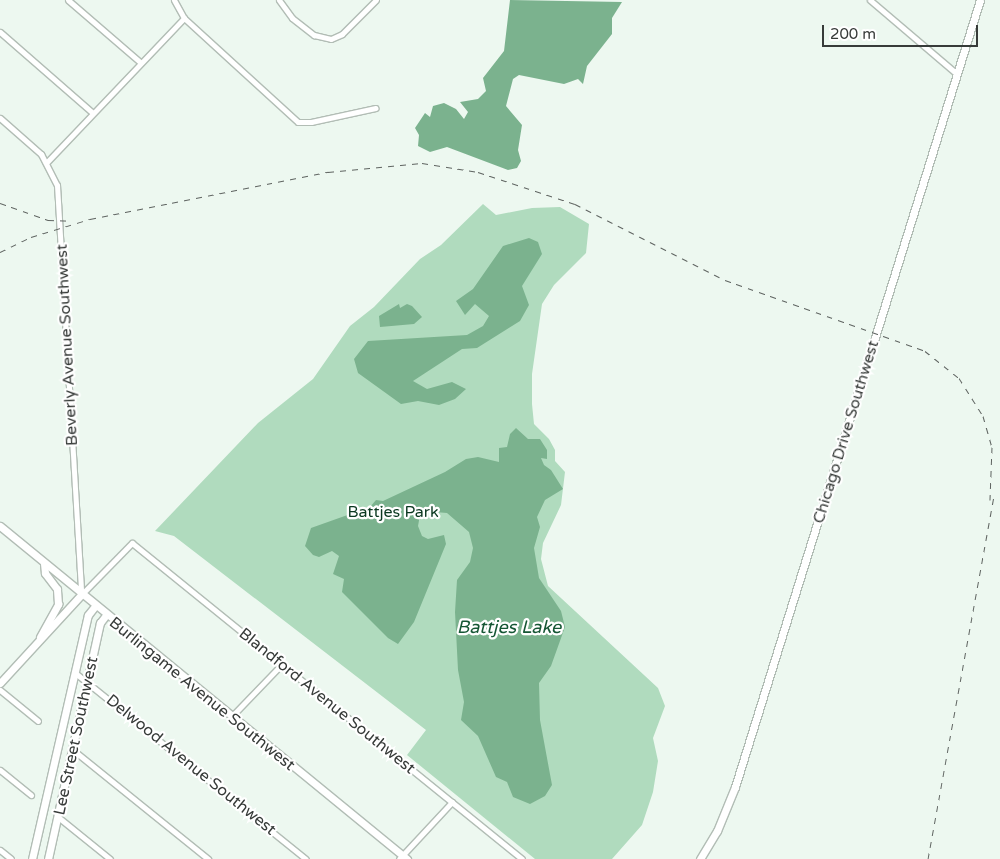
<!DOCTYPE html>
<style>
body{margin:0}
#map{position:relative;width:1000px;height:859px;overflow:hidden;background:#edf8f0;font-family:"Varela Round",sans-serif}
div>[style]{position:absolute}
.green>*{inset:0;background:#b0dbbe}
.water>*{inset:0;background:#7bb28e}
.roads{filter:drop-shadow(1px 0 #b2bdb5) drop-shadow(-1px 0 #b2bdb5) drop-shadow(0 1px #b2bdb5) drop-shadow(0 -1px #b2bdb5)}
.street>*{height:5px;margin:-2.5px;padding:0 2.5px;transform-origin:2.5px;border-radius:2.5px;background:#fff}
.secondary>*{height:7px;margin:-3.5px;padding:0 3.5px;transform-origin:3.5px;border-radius:3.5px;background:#fff}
.rail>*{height:1px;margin-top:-0.5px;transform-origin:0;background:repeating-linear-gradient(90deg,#5e6360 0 6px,transparent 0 12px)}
span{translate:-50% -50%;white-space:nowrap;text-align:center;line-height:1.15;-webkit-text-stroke:4.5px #fff;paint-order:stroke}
.street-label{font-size:16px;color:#373b39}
.park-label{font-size:16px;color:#0b3820}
.water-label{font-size:18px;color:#155634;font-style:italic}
.scale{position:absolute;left:822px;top:25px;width:156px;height:22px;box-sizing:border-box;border:2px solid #373b39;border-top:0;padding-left:6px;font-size:15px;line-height:18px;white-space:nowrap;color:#373b39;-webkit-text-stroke:4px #fff;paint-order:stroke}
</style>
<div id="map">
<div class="green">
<i style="clip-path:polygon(483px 204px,496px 215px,532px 208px,560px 207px,589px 224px,586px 253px,554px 285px,542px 304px,532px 374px,532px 404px,534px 424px,549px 439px,555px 450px,555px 461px,565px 472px,561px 505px,543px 543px,541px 559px,548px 586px,658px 688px,665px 706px,653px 738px,658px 761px,653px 792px,642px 825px,612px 859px,535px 859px,407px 755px,426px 730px,174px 536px,155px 531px,258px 423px,313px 379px,350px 326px,374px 307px,420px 259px,441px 245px)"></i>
</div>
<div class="water">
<i style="clip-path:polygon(510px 0,622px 2px,612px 18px,612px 34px,587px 66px,583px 84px,578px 79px,564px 84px,519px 75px,513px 79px,506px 106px,522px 125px,518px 150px,521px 161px,517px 168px,508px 170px,447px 147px,430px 152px,418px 146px,419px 135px,415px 128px,425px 113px,430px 117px,433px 106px,444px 103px,456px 109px,464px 119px,468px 112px,460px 102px,478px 99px,486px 91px,483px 78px,504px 51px)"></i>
<i style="clip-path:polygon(529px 238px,538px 242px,542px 254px,522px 286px,529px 305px,520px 321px,477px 348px,462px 349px,413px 381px,427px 389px,452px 382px,466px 389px,455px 399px,439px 405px,418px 401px,401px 404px,358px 373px,354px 359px,368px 341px,467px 335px,483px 326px,489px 316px,475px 304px,465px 315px,456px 301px,473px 289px,503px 246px)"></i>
<i style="clip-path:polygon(399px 304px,400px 308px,407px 304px,412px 306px,422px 317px,414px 324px,380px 327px,379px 316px)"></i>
<i style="clip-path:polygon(516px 428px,528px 439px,540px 439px,547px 450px,547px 459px,541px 458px,544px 465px,551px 470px,563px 489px,545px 500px,537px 517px,540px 527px,534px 548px,539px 578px,561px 611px,565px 627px,551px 666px,539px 683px,540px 720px,552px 785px,545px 796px,530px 804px,513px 797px,507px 782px,496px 777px,478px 736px,461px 720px,464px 702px,458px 670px,455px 612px,457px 580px,470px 562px,473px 548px,469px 532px,447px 513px,423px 511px,420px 515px,418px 526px,422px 536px,428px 539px,444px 535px,446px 544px,414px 622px,398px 644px,388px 638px,342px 592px,344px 579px,333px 574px,339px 556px,332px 551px,319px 557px,313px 555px,305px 546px,311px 528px,370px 507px,376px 500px,383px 501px,445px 472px,466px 459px,478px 457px,499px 462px,499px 448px,507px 447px,510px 434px)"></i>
</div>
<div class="roads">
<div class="street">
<i style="left:68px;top:0;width:96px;rotate:40.8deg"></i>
<i style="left:174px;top:0;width:21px;rotate:61deg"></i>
<i style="left:184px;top:18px;width:154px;rotate:42.4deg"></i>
<i style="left:298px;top:122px;width:13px"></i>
<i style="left:311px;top:122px;width:66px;rotate:-12.3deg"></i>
<i style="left:279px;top:0;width:22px;rotate:54deg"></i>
<i style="left:292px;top:18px;width:28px;rotate:38deg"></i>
<i style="left:314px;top:35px;width:17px;rotate:13deg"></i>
<i style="left:331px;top:39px;width:12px;rotate:-24deg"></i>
<i style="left:342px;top:34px;width:48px;rotate:-45deg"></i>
<i style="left:870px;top:0;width:114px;rotate:40.4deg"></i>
<i style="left:0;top:32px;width:123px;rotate:41.1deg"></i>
<i style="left:0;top:118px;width:55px;rotate:41.3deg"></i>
<i style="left:41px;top:154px;width:35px;rotate:63deg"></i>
<i style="left:57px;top:185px;width:410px;rotate:86.6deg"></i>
<i style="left:47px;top:162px;width:199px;rotate:-46.4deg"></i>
<i style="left:81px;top:595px;width:73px;rotate:-45.6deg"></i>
<i style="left:132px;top:543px;width:502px;rotate:39.02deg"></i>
<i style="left:74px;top:672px;width:298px;rotate:38.9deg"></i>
<i style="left:0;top:690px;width:49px;rotate:39.2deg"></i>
<i style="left:231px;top:717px;width:72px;rotate:-46.1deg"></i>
<i style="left:73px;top:750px;width:174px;rotate:38.9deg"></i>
<i style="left:0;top:770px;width:40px;rotate:39deg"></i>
<i style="left:58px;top:817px;width:67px;rotate:38.9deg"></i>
<i style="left:0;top:850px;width:14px;rotate:39deg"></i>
<i style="left:399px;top:859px;width:78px;rotate:-47.1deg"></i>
</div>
<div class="secondary">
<i style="left:0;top:526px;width:526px;rotate:39.29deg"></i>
<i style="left:40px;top:637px;width:38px;rotate:-61deg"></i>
<i style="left:58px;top:604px;width:15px;rotate:-94deg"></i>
<i style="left:57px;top:589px;width:20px;rotate:-127deg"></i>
<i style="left:45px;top:573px;width:9px;rotate:-96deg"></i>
<i style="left:0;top:683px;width:120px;rotate:-47.4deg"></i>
<i style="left:32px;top:859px;width:250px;rotate:-77.1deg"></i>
<i style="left:88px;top:615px;width:11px;rotate:-52deg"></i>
<i style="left:48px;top:859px;width:242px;rotate:-77.6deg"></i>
<i style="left:100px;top:623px;width:10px;rotate:-53deg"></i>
<i style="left:700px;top:859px;width:33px;rotate:-59deg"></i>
<i style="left:717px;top:831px;width:48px;rotate:-67.8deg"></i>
<i style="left:735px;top:787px;width:824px;rotate:-72.71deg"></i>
</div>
</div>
<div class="rail">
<i style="left:0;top:203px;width:51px;rotate:19.5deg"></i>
<i style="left:48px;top:220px;width:24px;rotate:2deg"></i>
<i style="left:0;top:252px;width:34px;rotate:-26deg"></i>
<i style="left:31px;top:237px;width:62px;rotate:-17deg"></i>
<i style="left:90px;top:219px;width:243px;rotate:-11.2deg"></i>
<i style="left:328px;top:172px;width:94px;rotate:-5.5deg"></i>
<i style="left:422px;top:163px;width:57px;rotate:9.1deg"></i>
<i style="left:478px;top:172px;width:102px;rotate:18.3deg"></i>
<i style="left:575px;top:204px;width:168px;rotate:26.9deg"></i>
<i style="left:725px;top:280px;width:212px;rotate:19.5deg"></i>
<i style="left:925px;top:351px;width:43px;rotate:38.5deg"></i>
<i style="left:959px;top:378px;width:45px;rotate:57.7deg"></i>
<i style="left:983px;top:416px;width:32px;rotate:74deg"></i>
<i style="left:992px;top:447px;width:53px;rotate:92.2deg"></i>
<i style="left:928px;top:859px;width:370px;rotate:-79.7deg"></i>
</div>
<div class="street-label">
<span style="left:67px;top:345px;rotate:-93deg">Beverly Avenue Southwest</span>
<span style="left:846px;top:432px;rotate:-73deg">Chicago Drive Southwest</span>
<span style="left:202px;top:694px;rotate:39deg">Burlingame Avenue Southwest</span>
<span style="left:327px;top:701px;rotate:39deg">Blandford Avenue Southwest</span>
<span style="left:76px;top:736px;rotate:-78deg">Lee Street Southwest</span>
<span style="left:191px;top:765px;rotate:39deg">Delwood Avenue Southwest</span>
</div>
<div class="park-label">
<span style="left:393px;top:512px">Battjes Park</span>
</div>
<div class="water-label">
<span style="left:509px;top:627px">Battjes Lake</span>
</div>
<div class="scale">200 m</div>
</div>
